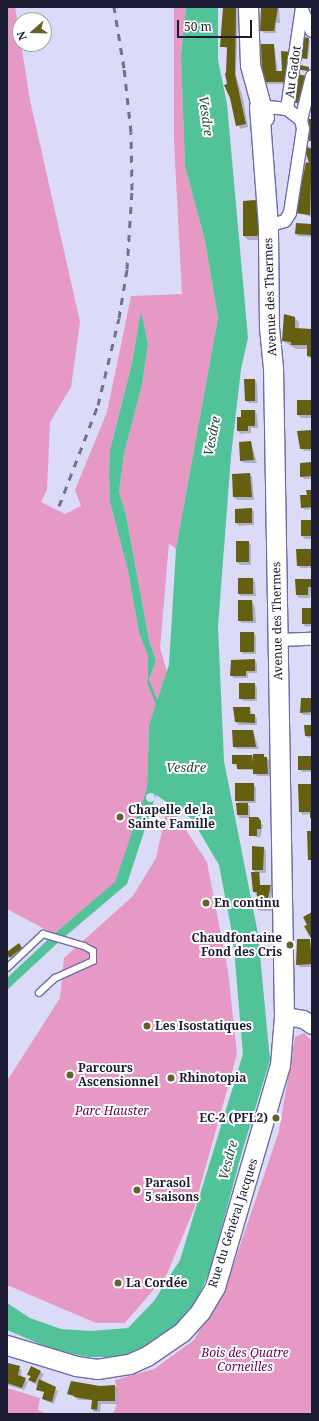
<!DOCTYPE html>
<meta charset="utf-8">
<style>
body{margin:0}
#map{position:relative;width:319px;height:1421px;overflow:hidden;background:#dbdbf7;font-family:"Noto Serif",serif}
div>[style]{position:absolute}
.green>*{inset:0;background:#e799c5}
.water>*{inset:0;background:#52c398}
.pier>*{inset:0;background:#dbdbf7}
.round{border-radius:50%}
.shadow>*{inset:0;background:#0003}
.stream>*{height:3px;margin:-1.5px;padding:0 1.5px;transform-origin:1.5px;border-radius:1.5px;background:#52c398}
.building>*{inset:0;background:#655f12}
.roads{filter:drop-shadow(1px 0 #6e6ba8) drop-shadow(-1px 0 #6e6ba8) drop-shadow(0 1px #6e6ba8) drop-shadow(0 -1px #6e6ba8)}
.lane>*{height:6px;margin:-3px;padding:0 3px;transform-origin:3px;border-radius:3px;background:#fff}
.street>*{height:12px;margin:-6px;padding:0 6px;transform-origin:6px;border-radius:6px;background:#fff}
.secondary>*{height:17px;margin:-8.5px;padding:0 8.5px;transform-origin:8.5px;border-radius:8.5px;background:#fff}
.primary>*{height:19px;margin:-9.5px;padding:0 9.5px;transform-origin:9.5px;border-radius:9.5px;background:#fff}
.rail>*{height:3px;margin-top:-1.5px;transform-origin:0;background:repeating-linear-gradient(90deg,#71718b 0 7px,transparent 0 14px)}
.dots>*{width:11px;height:11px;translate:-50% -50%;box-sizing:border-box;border:2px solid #fff;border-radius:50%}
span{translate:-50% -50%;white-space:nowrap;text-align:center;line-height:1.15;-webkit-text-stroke:4px #fff;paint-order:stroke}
.street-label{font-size:12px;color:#1c1b34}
.poi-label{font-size:12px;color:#1c1b34;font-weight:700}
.left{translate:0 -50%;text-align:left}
.right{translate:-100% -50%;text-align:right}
.park-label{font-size:12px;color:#6b004b;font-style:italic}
.water-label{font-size:13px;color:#1f4e3c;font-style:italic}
.frame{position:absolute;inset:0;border:8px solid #1c1b34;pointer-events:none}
.north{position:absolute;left:12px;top:12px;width:40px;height:40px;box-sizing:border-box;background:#fff;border:1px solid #a4a4ae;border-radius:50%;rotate:250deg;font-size:11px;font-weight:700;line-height:16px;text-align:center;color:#1c1b34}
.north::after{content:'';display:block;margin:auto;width:14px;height:18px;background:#65612e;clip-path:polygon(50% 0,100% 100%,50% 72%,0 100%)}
.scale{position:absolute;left:177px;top:20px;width:75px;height:18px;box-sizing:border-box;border:2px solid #1c1b34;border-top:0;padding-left:5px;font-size:12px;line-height:14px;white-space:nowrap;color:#1c1b34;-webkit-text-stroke:3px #fff;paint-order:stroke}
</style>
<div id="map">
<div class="green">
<i style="clip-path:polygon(evenodd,7px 7px,15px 7px,30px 100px,80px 322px,71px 387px,50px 422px,47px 490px,41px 502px,65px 514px,81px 506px,75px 490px,107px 412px,131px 296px,182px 294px,174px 140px,174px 7px,186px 7px,181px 55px,185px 166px,205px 241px,218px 318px,176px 549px,169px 543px,160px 648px,167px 672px,149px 725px,147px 792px,116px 882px,54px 934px,7px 909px,7px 7px,141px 312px,148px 344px,142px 385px,124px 454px,119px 492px,126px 515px,149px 640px,156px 661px,149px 680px,148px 656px,139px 633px,128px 571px,110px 502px,109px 474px,110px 450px,132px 363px,141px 312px)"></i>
<i style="clip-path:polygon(168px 803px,207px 862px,228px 971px,237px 1054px,194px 1209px,167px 1274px,125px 1323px,96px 1323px,7px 1285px,7px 1081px,60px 998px,64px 958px,133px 896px,156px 858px)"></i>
<i style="clip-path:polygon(304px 1033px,312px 1041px,312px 1414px,109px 1414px,114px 1412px,118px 1401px,115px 1380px,154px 1369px,194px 1340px,229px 1278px,279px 1131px,295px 1037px)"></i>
<i style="clip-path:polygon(7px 1388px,40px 1398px,38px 1410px,46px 1414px,7px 1414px)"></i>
</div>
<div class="water">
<i style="clip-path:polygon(186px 7px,218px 7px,218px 60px,227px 104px,248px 338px,241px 369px,231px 456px,218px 627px,224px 761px,258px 934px,270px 1060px,242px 1152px,210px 1271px,192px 1310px,170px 1331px,142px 1349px,118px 1357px,88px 1357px,54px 1350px,7px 1330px,7px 1303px,30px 1318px,61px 1329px,91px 1331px,128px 1328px,154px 1301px,180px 1260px,243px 1054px,233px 938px,219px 865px,192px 819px,156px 795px,127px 884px,62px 939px,7px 990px,7px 978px,54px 934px,115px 882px,147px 789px,149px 725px,169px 665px,176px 549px,218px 318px,205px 241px,185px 166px,181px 55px)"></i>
<i style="clip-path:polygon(141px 311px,148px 344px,142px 385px,124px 454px,119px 492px,126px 515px,149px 640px,156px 661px,148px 682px,148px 656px,139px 633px,128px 571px,110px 502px,109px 474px,110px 450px,132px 363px)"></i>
</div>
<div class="pier">
<i class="round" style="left:145.5px;top:792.5px;width:9px;height:9px"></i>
</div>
<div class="shadow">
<i style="clip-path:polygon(224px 7px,238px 7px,236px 76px,243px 98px,248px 127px,240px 129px,226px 73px,228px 49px,221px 46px)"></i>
<i style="clip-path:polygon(262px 7px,279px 7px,280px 23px,276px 23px,276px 33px,264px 33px,261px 30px)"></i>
<i style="clip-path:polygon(304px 38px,310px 40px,308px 59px,301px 58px)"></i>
<i style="clip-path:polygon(274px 45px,278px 72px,283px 72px,292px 84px,266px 84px,263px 81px)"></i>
<i style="clip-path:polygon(304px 147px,312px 150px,312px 217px,296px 212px,310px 164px)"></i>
<i style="clip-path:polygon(244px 202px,262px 240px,248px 240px,244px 236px)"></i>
<i style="clip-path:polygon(312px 225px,312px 237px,298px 236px,296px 233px)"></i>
<i style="clip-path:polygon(295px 318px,299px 322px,299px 330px,312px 331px,312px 359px,308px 356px,308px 349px,296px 349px,283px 341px)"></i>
<i style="clip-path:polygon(255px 380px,257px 383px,258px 403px,249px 403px,246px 401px)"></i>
<i style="clip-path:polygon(298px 401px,312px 401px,312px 418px,301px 418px,298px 415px)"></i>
<i style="clip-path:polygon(255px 411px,257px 414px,258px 428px,251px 428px,251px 433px,241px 434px,238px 431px,243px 418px)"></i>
<i style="clip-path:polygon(312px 431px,312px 451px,304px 451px,301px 448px)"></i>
<i style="clip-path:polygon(251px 442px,257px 463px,244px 463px,241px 461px)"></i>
<i style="clip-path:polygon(312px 463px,312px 479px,304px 479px,301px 476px)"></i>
<i style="clip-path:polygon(250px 474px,252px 477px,254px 500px,237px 500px,234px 497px)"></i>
<i style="clip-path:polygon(312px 491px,312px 509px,305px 510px,302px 507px)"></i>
<i style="clip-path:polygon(252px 509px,254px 512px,254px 525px,239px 526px,236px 523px)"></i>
<i style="clip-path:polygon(312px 521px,312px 539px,305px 539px,302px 536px)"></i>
<i style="clip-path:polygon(248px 542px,251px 545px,251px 565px,240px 565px,237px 562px)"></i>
<i style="clip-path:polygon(312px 550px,312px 568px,301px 568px,298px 566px)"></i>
<i style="clip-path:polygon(253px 579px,255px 582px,256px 596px,241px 596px,239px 594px)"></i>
<i style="clip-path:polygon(296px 580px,312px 580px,310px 598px,299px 598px,297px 595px)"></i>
<i style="clip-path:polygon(252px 601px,255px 608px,256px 623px,242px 623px,239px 620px)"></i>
<i style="clip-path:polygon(312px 609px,312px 626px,306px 627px,303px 624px)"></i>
<i style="clip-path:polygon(254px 633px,256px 636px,256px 654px,243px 654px,241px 651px)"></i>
<i style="clip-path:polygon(254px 660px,257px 663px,257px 673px,248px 673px,248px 678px,234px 678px,231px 675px)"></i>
<i style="clip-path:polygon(254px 684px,257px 687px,257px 701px,243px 701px,240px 698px)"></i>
<i style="clip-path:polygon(312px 699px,312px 715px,303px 715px,301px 712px)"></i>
<i style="clip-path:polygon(250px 708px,253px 715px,257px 718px,257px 725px,239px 725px,236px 722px)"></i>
<i style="clip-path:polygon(312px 726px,312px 738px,308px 738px,306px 736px)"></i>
<i style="clip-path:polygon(253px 731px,259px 749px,237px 749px,234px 747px)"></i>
<i style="clip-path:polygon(263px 755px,270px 761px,270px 776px,257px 776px,254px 770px,239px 770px,233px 763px,252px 756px)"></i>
<i style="clip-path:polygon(312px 757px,312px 772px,302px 772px,299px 769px)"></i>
<i style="clip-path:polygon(253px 784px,256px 787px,256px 803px,247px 803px,250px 807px,250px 818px,263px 825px,260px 838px,250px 835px,250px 818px,240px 818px,238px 815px,240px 804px,236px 800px)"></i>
<i style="clip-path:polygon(312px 785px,312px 819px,311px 814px,303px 815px,300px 812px)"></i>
<i style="clip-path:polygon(253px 847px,263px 848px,266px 850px,266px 873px,260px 873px,260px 886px,273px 889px,270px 903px,273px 911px,260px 911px,257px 908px,257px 895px,254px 892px,256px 873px,253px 870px)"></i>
<i style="clip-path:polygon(310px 940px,312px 967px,300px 967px,297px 964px)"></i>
<i style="clip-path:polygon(19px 945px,23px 949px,11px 958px,7px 954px)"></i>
<i style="clip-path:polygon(8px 1364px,22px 1370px,21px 1377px,28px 1382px,24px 1390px,7px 1385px)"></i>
<i style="clip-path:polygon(31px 1368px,44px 1374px,40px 1381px,58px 1391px,54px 1404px,46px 1401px,43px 1398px,45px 1392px,30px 1380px)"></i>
<i style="clip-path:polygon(71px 1382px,93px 1386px,115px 1386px,117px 1389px,118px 1404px,101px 1404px,100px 1412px,94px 1412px,92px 1409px,92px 1400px,78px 1400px,76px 1397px,79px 1396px,68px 1393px)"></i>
</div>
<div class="stream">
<i style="left:148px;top:682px;width:24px;rotate:68deg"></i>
</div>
<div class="building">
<i style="clip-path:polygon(223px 7px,236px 7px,235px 74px,246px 124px,236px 126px,230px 98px,224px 85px,227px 84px,225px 73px,230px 73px,226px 73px,227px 47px,220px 47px)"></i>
<i style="clip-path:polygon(261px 7px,278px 7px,274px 31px,260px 31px)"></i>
<i style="clip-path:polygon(303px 37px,309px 38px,307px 59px,300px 58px)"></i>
<i style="clip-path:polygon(261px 44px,274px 44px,276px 71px,282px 71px,281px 51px,292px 52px,289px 82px,262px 82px)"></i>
<i style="clip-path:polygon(300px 65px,309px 67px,309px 71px,300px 70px)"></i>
<i style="clip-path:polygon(297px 74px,307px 76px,302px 104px,292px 102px)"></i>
<i style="clip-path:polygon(309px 119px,312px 119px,312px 141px,309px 141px)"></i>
<i style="clip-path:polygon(303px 145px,312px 149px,310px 215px,295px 213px,306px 162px,309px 163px)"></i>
<i style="clip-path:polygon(255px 200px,259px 203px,262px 229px,257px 236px,243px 236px,243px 201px)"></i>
<i style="clip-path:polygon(296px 223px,312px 224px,312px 235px,295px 234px)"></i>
<i style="clip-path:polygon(284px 314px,295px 317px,295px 328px,312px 329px,312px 357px,307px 356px,307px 345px,291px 345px,291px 342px,282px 341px)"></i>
<i style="clip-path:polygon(244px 379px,255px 379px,255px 401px,245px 401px)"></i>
<i style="clip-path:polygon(297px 400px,312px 400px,312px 415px,297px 415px)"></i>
<i style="clip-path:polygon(241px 410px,255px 410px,255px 426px,248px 426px,248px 431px,237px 431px,237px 417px,241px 417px)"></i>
<i style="clip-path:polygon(312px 430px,312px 449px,300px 449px,297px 431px)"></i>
<i style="clip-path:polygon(251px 441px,254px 460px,240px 461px,239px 442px)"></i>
<i style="clip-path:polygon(312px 462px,312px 476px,300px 477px,300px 463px)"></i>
<i style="clip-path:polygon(250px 473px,252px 497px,233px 497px,232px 474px)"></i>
<i style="clip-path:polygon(306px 490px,312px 490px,312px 507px,301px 508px,300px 495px,307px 495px)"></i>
<i style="clip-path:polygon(252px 508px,252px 523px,235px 523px,235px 509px)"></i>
<i style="clip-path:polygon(301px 520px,312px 520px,312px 536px,301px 536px)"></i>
<i style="clip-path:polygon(236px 541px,249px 541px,249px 562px,236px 562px)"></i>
<i style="clip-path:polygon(296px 549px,312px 549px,312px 566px,297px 566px)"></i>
<i style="clip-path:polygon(238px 578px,253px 578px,253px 594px,238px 594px)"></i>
<i style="clip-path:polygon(295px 579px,312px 579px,312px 587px,308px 587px,308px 595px,296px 595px)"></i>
<i style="clip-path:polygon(238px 600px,252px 600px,253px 621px,238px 621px)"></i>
<i style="clip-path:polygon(302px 608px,312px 608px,312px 624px,302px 624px)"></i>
<i style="clip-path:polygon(240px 632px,254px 632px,254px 652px,240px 652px)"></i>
<i style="clip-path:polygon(255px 659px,255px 671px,246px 671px,246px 676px,230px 676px,231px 660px)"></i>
<i style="clip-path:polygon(239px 683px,255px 683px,255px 699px,239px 699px)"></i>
<i style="clip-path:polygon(301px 698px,312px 698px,312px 712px,300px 713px)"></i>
<i style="clip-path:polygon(233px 707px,250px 707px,250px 714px,255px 714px,255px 723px,235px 722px)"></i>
<i style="clip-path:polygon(304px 725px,312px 725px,312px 736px,305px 736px)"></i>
<i style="clip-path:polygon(232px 730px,253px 730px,256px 747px,233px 747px)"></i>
<i style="clip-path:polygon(253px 754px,264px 754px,264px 757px,267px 757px,268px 774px,253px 774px,253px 769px,237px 769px,237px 764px,232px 764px,232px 755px,252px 755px,253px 764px)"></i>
<i style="clip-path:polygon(298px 756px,312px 756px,312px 770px,298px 770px)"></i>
<i style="clip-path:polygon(235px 783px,254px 783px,254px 801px,235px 801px)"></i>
<i style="clip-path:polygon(298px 784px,312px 784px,312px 818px,310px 818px,310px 812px,299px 812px)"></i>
<i style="clip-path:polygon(236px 803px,248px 803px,248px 815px,237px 815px)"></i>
<i style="clip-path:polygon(118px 815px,123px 815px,122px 819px,118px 819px)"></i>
<i style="clip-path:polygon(249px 817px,258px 817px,261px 821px,261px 829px,257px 829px,257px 836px,249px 836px)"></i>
<i style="clip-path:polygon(307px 831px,312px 831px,312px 860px,308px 860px)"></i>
<i style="clip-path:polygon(252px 846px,264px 847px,263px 870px,252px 870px)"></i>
<i style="clip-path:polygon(251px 872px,259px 872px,260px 885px,271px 885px,267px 902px,271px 902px,271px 908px,256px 908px,257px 892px,253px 892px)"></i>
<i class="round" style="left:203.5px;top:900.5px;width:5px;height:5px"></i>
<i style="clip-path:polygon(312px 912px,312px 940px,304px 926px,307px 925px,303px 917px)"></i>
<i style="clip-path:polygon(297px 939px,310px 939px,312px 964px,296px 965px)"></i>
<i style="clip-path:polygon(19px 943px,22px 948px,9px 958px,7px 952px)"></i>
<i style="clip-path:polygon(275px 1114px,279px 1115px,278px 1121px,274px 1120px)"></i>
<i style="clip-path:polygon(8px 1363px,20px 1366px,18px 1375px,26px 1378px,22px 1388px,7px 1383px)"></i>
<i style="clip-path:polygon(31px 1366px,41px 1371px,35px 1383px,28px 1380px,31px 1376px,27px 1375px)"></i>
<i style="clip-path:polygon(39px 1379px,56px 1387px,52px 1402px,42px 1399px,44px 1392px,36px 1390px)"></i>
<i style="clip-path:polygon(71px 1381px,100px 1386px,115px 1385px,115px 1401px,98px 1401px,97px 1410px,91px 1409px,92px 1400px,74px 1397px,75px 1390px,74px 1396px,67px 1394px)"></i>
</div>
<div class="roads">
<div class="lane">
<i style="left:7px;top:968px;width:50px;rotate:-43.4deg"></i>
<i style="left:43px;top:934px;width:43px;rotate:16.3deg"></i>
<i style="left:84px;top:946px;width:10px;rotate:29deg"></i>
<i style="left:93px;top:951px;width:10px;rotate:90deg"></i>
<i style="left:93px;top:961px;width:42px;rotate:155.9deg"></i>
<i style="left:55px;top:978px;width:22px;rotate:137deg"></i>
</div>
<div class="street">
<i style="left:302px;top:10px;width:23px;rotate:65deg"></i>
<i style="left:259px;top:106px;width:28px;rotate:6deg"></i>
<i style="left:287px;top:109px;width:18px;rotate:38deg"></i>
<i style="left:301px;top:120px;width:9px;rotate:77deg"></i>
<i style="left:303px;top:129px;width:85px;rotate:98.8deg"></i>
<i style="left:290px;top:213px;width:9px;rotate:122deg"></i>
<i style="left:285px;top:221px;width:18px;rotate:164deg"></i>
<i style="left:287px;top:109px;width:103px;rotate:-81.6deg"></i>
<i style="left:301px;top:120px;width:45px;rotate:-76deg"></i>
<i style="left:278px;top:640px;width:34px;rotate:-2deg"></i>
</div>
<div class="secondary">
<i style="left:284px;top:1016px;width:19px;rotate:9deg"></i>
<i style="left:303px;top:1019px;width:11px;rotate:34deg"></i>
</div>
<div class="primary">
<i style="left:248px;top:7px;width:58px;rotate:88deg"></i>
<i style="left:250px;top:65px;width:54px;rotate:74.9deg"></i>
<i style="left:7px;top:1345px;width:72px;rotate:16.9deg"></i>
<i style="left:76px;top:1366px;width:21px;rotate:8deg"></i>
<i style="left:97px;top:1369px;width:32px;rotate:-9deg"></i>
<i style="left:129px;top:1364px;width:20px;rotate:-24deg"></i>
<i style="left:147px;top:1356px;width:42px;rotate:-34.4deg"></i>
<i style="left:182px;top:1332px;width:27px;rotate:-48deg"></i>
<i style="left:200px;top:1312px;width:29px;rotate:-59deg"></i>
<i style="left:215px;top:1287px;width:231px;rotate:-73.7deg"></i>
<i style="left:280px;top:1065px;width:49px;rotate:-85.3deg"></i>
<i style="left:284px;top:1016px;width:648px;rotate:-90.97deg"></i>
<i style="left:273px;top:368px;width:41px;rotate:-95.6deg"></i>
<i style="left:269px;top:327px;width:101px;rotate:-90.6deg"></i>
<i style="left:268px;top:226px;width:120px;rotate:-94.3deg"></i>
</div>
</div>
<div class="rail">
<i style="left:59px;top:506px;width:108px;rotate:-68.9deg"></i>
<i style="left:98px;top:405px;width:89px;rotate:-76.4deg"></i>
<i style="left:119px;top:318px;width:50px;rotate:-80.7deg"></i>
<i style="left:127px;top:269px;width:79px;rotate:-86.4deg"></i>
<i style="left:132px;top:190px;width:58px;rotate:-91deg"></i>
<i style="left:131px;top:132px;width:64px;rotate:-96.2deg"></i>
<i style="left:124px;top:68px;width:62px;rotate:-99.3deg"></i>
</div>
<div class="dots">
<i style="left:120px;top:817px;background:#65612e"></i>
<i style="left:206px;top:903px;background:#65612e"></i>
<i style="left:290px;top:945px;background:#65612e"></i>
<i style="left:147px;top:1026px;background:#65612e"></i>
<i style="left:70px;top:1075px;background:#65612e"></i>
<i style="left:171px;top:1078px;background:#65612e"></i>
<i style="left:276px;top:1118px;background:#65612e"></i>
<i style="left:137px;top:1190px;background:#65612e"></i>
<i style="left:118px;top:1283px;background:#65612e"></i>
</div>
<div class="street-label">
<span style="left:293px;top:72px;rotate:-82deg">Au Gadot</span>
<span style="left:270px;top:297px;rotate:-92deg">Avenue des Thermes</span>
<span style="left:277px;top:621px;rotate:-91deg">Avenue des Thermes</span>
<span style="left:233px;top:1223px;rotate:-72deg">Rue du Général Jacques</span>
</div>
<div class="poi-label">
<span class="left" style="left:128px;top:817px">Chapelle de la<br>Sainte Famille</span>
<span class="left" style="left:214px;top:903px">En continu</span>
<span class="right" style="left:282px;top:945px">Chaudfontaine<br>Fond des Cris</span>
<span class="left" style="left:155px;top:1026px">Les Isostatiques</span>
<span class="left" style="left:78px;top:1075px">Parcours<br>Ascensionnel</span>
<span class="left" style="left:179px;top:1078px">Rhinotopia</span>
<span class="right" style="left:268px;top:1118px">EC-2 (PFL2)</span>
<span class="left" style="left:145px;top:1190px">Parasol<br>5 saisons</span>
<span class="left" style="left:126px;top:1283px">La Cordée</span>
</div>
<div class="park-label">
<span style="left:112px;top:1111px">Parc Hauster</span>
<span style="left:245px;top:1360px">Bois des Quatre<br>Corneilles</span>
</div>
<div class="water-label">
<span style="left:206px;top:116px;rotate:82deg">Vesdre</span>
<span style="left:212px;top:436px;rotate:-79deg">Vesdre</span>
<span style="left:186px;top:767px">Vesdre</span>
<span style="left:228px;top:1160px;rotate:-75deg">Vesdre</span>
</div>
<div class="frame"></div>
<div class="north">N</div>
<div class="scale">50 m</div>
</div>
